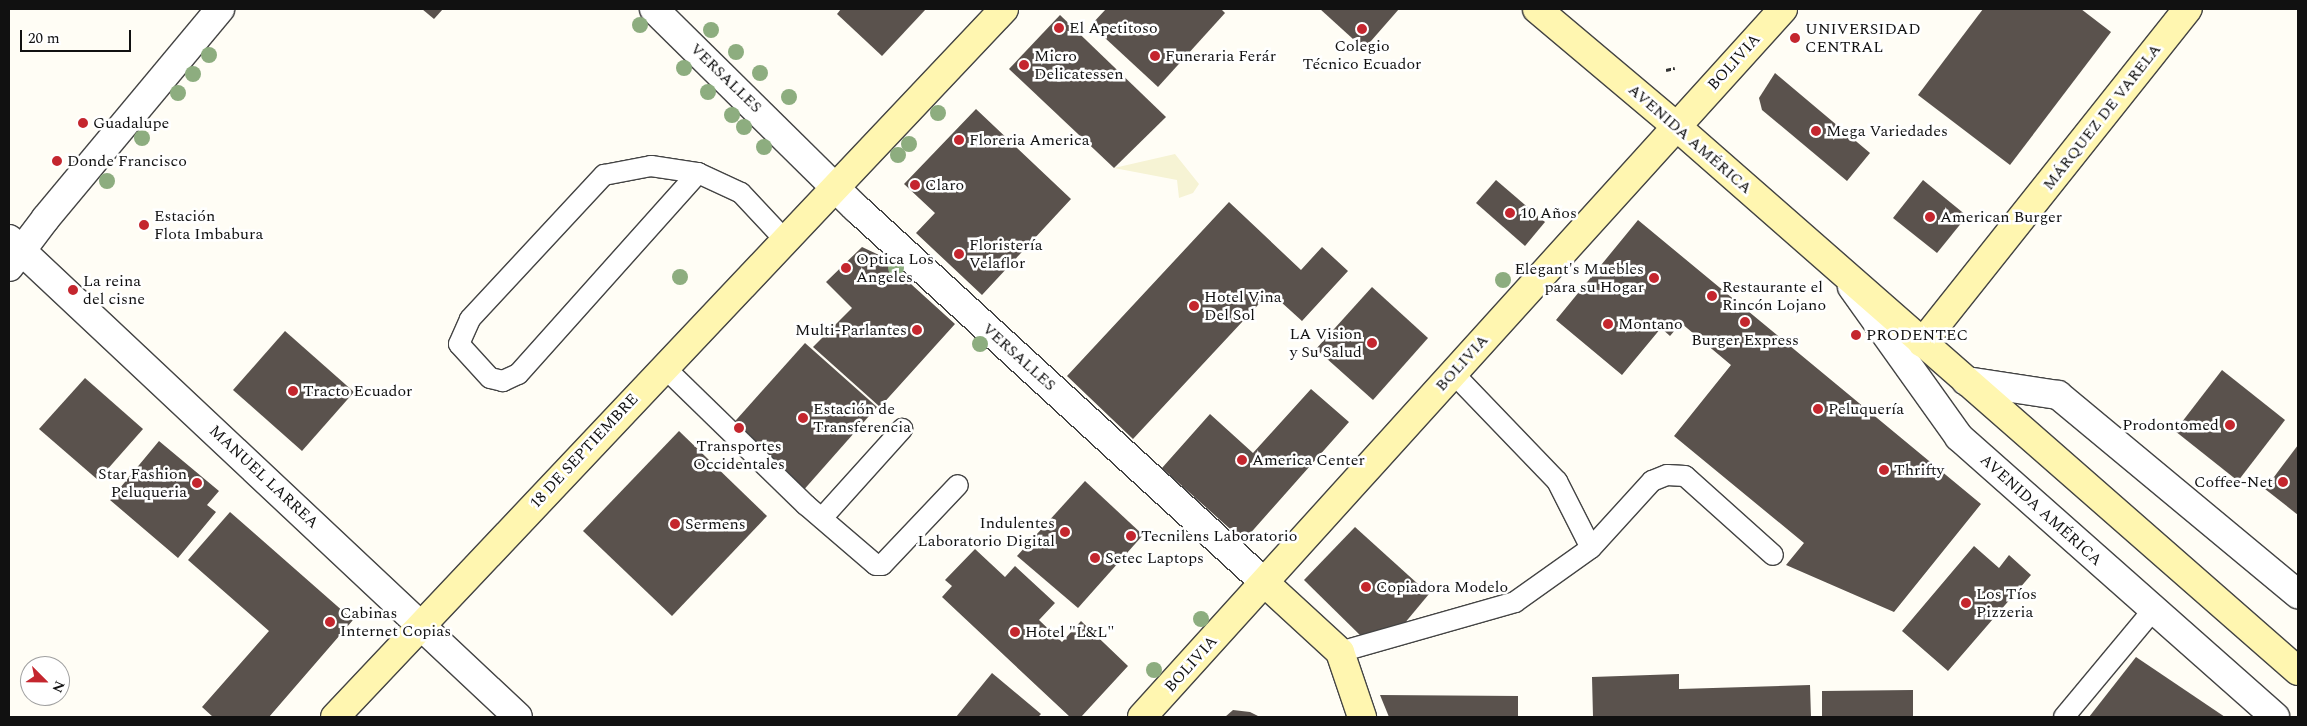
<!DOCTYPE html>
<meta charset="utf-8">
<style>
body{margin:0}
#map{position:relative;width:2307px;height:726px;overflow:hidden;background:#fffdf5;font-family:Spectral,serif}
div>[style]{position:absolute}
.farmland>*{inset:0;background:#f6f3d4}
.building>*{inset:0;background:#5a524d}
.path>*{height:3px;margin-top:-1.5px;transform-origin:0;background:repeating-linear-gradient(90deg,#333 0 5px,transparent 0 7.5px)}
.roads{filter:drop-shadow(1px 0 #444) drop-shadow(-1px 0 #444) drop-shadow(0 1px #444) drop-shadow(0 -1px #444)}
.lane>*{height:20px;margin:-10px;padding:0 10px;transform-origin:10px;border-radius:10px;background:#fff}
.street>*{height:28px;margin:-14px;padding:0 14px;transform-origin:14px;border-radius:14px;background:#fff}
.secondary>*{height:28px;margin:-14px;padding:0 14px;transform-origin:14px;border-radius:14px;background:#fff6b0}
.trees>*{width:16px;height:16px;margin:-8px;border-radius:50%;background:#8dad7f}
.dots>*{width:14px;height:14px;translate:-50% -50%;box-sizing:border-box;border:2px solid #fff;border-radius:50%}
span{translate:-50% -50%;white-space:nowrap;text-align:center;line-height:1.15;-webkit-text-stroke:5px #fff;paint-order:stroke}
.poi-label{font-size:16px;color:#111}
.left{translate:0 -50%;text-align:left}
.right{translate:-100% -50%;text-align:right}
.street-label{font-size:16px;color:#111}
.frame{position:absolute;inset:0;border:10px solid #111;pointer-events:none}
.north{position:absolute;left:20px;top:656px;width:50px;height:50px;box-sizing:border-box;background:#fff;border:1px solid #a0a0a0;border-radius:50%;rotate:113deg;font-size:14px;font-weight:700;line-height:20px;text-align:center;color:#111}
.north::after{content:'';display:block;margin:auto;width:18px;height:22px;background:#c4262e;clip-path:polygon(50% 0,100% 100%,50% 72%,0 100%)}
.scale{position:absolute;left:20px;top:30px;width:111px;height:22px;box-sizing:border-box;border:2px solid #111;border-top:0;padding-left:6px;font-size:15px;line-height:18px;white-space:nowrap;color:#111;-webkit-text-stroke:4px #fff;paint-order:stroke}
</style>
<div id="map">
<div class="farmland">
<i style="clip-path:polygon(1175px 154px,1199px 184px,1193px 193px,1179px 198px,1177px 180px,1114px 168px)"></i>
</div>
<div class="building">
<i style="clip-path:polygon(422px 9px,443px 9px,434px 19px)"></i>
<i style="clip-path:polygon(841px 9px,926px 9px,882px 56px,837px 14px)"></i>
<i style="clip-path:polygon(1106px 9px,1221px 9px,1225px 13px,1158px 87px,1091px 25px)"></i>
<i style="clip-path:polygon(1320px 9px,1399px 9px,1364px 49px)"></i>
<i style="clip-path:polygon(1983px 9px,2081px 9px,2111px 32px,2010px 165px,1918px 95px)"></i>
<i style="clip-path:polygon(1060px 15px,1166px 117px,1114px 168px,1009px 69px)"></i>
<i style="clip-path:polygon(1775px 73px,1870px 153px,1847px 181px,1762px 110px,1759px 98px)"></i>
<i style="clip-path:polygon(976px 109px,1071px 199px,982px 295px,916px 233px,935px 213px,904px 184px)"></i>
<i style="clip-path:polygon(1496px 180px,1545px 222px,1525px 246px,1476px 203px)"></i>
<i style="clip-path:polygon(1923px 180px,1967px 216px,1937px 253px,1893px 218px)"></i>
<i style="clip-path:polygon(1229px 202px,1301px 270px,1322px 247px,1348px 271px,1302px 321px,1270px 292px,1133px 439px,1067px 376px)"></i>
<i style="clip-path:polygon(1638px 220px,1981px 504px,1894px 612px,1786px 565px,1804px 543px,1674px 436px,1731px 365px,1681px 323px,1670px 336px,1661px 328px,1622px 375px,1556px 320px)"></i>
<i style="clip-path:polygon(862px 247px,879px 255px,955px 324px,880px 407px,813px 347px,852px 308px,826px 282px)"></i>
<i style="clip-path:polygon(1372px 287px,1428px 338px,1373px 400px,1316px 349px)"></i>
<i style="clip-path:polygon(285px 331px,354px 392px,302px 451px,233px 390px)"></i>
<i style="clip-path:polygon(805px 343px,877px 407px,801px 493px,729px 428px)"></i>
<i style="clip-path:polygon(2222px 370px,2285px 420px,2238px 481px,2175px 431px)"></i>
<i style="clip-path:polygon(85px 378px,143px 429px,98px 480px,39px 429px)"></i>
<i style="clip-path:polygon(1311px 389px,1349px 422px,1247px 537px,1238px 536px,1162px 468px,1210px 414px,1253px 453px)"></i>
<i style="clip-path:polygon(679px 431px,767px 516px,672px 616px,583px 531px)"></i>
<i style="clip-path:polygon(159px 441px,219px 491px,207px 505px,216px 512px,178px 558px,110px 500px)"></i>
<i style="clip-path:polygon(2298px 445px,2298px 515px,2265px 489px)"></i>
<i style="clip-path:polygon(1085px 481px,1143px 535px,1078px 608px,1017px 556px)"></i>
<i style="clip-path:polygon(230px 512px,353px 620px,269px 717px,213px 717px,202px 707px,269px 631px,188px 560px)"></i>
<i style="clip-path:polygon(1355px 527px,1429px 594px,1399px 630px,1365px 640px,1304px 580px)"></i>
<i style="clip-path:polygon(1974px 546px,1999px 568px,2009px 555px,2031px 575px,1948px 671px,1902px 631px)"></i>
<i style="clip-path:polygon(975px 549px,1005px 577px,1015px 566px,1055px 603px,1039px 620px,1062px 642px,1081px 621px,1128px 666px,1081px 717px,1070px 717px,942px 597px,952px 586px,945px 580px)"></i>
<i style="clip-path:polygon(2136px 657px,2225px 717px,2089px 717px)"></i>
<i style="clip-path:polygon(992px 673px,1041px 714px,1038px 717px,956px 717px)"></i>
<i style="clip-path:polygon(1679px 674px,1679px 689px,1810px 685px,1811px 717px,1593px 717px,1592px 677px)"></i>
<i style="clip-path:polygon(1913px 690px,1913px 717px,1822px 717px,1822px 691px)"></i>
<i style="clip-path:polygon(1380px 695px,1518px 696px,1518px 717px,1389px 717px)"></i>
<i style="clip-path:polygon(1233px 710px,1250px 712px,1260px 717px,1225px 717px)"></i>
</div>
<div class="path">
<i style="left:1666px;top:70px;width:9px;rotate:-13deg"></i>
</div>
<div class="roads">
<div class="lane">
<i style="left:651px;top:166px;width:48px;rotate:8.5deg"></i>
<i style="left:698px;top:173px;width:270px;rotate:131.8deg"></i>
<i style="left:518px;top:374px;width:17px;rotate:155deg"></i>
<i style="left:503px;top:381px;width:13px;rotate:-167deg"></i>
<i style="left:490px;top:378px;width:46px;rotate:-132.4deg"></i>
<i style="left:459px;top:344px;width:27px;rotate:-66deg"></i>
<i style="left:470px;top:319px;width:197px;rotate:-47.1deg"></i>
<i style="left:604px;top:175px;width:48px;rotate:-10.8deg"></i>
<i style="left:698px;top:173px;width:47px;rotate:24.9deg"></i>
<i style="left:741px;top:193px;width:63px;rotate:46.9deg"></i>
<i style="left:664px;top:367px;width:198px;rotate:44.2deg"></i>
<i style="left:806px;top:505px;width:92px;rotate:40.6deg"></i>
<i style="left:876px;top:565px;width:6px"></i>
<i style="left:882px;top:565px;width:110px;rotate:-46.5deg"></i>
<i style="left:1453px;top:373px;width:150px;rotate:46.1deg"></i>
<i style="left:1557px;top:481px;width:75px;rotate:63.1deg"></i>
<i style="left:822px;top:518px;width:120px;rotate:-48deg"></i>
<i style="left:1340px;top:652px;width:182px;rotate:-15.9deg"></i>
<i style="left:1515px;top:602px;width:93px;rotate:-35.4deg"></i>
<i style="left:1591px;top:548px;width:91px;rotate:-47.7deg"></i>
<i style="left:1652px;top:481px;width:16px;rotate:-22deg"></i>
<i style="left:1667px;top:475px;width:18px;rotate:3deg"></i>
<i style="left:1685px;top:476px;width:118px;rotate:41.9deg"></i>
<i style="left:2064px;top:717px;width:139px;rotate:-50.2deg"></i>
</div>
<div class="street">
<i style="left:654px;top:9px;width:284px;rotate:44.6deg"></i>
<i style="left:856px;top:208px;width:555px;rotate:42.52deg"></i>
<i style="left:9px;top:239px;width:698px;rotate:43.2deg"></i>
<i style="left:9px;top:267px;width:61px;rotate:-52.9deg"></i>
<i style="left:46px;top:218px;width:272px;rotate:-50.2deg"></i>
<i style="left:1852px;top:287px;width:184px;rotate:54.5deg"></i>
<i style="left:1959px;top:437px;width:422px;rotate:41.5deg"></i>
<i style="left:1966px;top:381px;width:93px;rotate:8.7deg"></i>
<i style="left:2058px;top:395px;width:312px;rotate:39.7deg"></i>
</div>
<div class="secondary">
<i style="left:1537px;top:9px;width:182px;rotate:40.1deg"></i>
<i style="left:1676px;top:126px;width:827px;rotate:41.23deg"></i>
<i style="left:1922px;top:343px;width:427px;rotate:-51.5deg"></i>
<i style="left:1265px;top:583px;width:102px;rotate:42.6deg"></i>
<i style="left:1340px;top:652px;width:69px;rotate:71.3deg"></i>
<i style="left:335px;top:717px;width:974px;rotate:-46.62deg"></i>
<i style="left:1142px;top:717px;width:955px;rotate:-47.84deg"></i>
</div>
</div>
<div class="trees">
<i style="left:640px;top:25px"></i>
<i style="left:711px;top:30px"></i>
<i style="left:736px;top:52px"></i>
<i style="left:209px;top:55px"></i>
<i style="left:684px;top:68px"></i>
<i style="left:760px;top:73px"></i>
<i style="left:193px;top:74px"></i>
<i style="left:708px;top:92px"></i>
<i style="left:178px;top:93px"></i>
<i style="left:789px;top:97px"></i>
<i style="left:938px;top:113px"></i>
<i style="left:732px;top:115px"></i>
<i style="left:744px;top:127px"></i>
<i style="left:142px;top:138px"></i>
<i style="left:909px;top:144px"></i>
<i style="left:764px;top:147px"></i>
<i style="left:898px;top:155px"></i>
<i style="left:107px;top:181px"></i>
<i style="left:896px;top:268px"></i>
<i style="left:680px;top:277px"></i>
<i style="left:1503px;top:280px"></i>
<i style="left:980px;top:344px"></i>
<i style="left:1201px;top:619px"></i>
<i style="left:1154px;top:670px"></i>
</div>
<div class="dots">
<i style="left:1059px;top:28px;background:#c4262e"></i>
<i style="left:1362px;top:29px;background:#c4262e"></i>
<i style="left:1795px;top:38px;background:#c4262e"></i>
<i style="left:1155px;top:56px;background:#c4262e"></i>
<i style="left:1024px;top:65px;background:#c4262e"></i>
<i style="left:83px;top:123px;background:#c4262e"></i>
<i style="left:1816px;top:131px;background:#c4262e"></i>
<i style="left:959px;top:140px;background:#c4262e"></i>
<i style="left:57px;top:161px;background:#c4262e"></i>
<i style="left:915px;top:185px;background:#c4262e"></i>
<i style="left:1510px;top:213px;background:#c4262e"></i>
<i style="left:1930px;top:217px;background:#c4262e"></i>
<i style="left:144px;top:225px;background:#c4262e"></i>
<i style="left:959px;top:254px;background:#c4262e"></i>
<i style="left:846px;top:268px;background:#c4262e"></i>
<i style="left:1654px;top:278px;background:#c4262e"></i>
<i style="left:73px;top:290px;background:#c4262e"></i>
<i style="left:1712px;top:296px;background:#c4262e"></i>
<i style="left:1194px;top:306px;background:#c4262e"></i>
<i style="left:1745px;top:322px;background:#c4262e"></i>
<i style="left:1608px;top:324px;background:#c4262e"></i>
<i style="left:917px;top:330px;background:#c4262e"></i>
<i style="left:1856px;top:335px;background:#c4262e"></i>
<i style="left:1372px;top:343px;background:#c4262e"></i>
<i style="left:293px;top:391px;background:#c4262e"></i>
<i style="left:1818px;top:409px;background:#c4262e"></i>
<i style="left:803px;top:418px;background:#c4262e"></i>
<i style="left:2230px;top:425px;background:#c4262e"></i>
<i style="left:739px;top:428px;background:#c4262e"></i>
<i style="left:1242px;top:460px;background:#c4262e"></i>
<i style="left:1884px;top:470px;background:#c4262e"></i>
<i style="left:2283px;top:482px;background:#c4262e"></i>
<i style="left:197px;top:483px;background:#c4262e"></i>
<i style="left:675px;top:524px;background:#c4262e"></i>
<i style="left:1065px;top:532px;background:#c4262e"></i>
<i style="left:1131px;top:536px;background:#c4262e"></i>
<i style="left:1095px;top:558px;background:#c4262e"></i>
<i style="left:1366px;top:587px;background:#c4262e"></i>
<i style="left:1966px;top:603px;background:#c4262e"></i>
<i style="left:330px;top:622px;background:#c4262e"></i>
<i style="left:1015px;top:632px;background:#c4262e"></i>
</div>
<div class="poi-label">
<span class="left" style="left:1069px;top:28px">El Apetitoso</span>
<span class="left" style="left:1805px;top:38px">UNIVERSIDAD<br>CENTRAL</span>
<span style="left:1362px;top:55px">Colegio<br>Técnico Ecuador</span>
<span class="left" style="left:1034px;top:65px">Micro<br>Delicatessen</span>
<span class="left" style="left:1165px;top:56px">Funeraria Ferár</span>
<span class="left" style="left:93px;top:123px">Guadalupe</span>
<span class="left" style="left:1826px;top:131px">Mega Variedades</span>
<span class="left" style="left:969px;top:140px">Floreria America</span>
<span class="left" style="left:67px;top:161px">Donde Francisco</span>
<span class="left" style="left:925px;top:185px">Claro</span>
<span class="left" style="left:1520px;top:213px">10 Años</span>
<span class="left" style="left:154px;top:225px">Estación<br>Flota Imbabura</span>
<span class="left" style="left:1940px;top:217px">American Burger</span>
<span class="left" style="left:969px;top:254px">Floristería<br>Velaflor</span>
<span class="left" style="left:856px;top:268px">Optica Los<br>Angeles</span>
<span class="right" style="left:1644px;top:278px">Elegant's Muebles<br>para su Hogar</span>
<span class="left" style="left:83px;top:290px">La reina<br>del cisne</span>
<span class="left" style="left:1722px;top:296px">Restaurante el<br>Rincón Lojano</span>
<span class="left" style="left:1204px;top:306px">Hotel Vina<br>Del Sol</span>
<span class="left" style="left:1618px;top:324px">Montano</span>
<span class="right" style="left:907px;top:330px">Multi-Parlantes</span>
<span class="right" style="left:1362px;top:343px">LA Vision<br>y Su Salud</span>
<span class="left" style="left:1866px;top:335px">PRODENTEC</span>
<span style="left:1745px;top:340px">Burger Express</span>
<span class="left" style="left:303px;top:391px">Tracto Ecuador</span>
<span class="left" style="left:813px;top:418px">Estación de<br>Transferencia</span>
<span class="left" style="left:1828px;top:409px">Peluquería</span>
<span class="right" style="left:2219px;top:425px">Prodontomed</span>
<span style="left:739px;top:455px">Transportes<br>Occidentales</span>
<span class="left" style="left:1252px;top:460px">America Center</span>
<span class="left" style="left:1894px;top:470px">Thrifty</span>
<span class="right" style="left:187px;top:483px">Star Fashion<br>Peluqueria</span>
<span class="right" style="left:2273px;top:482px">Coffee-Net</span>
<span class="right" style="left:1055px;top:532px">Indulentes<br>Laboratorio Digital</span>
<span class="left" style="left:685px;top:524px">Sermens</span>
<span class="left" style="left:1141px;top:536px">Tecnilens Laboratorio</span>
<span class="left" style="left:1105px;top:558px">Setec Laptops</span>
<span class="left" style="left:1376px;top:587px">Copiadora Modelo</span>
<span class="left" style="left:1976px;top:603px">Los Tíos<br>Pizzeria</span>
<span class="left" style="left:340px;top:622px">Cabinas<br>Internet Copias</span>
<span class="left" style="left:1025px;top:632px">Hotel "L&amp;L"</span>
</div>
<div class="street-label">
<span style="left:1734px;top:62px;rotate:-48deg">BOLIVIA</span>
<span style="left:726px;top:78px;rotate:44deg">VERSALLES</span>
<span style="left:2102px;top:117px;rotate:-52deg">MÁRQUEZ DE VARELA</span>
<span style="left:1690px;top:139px;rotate:41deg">AVENIDA AMÉRICA</span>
<span style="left:1019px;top:357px;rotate:42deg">VERSALLES</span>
<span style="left:1462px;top:363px;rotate:-48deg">BOLIVIA</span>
<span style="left:584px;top:451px;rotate:-47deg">18 DE SEPTIEMBRE</span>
<span style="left:264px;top:477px;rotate:43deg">MANUEL LARREA</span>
<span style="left:2041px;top:510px;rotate:42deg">AVENIDA AMÉRICA</span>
<span style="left:1191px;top:664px;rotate:-48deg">BOLIVIA</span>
</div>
<div class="frame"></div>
<div class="north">N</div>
<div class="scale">20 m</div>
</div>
